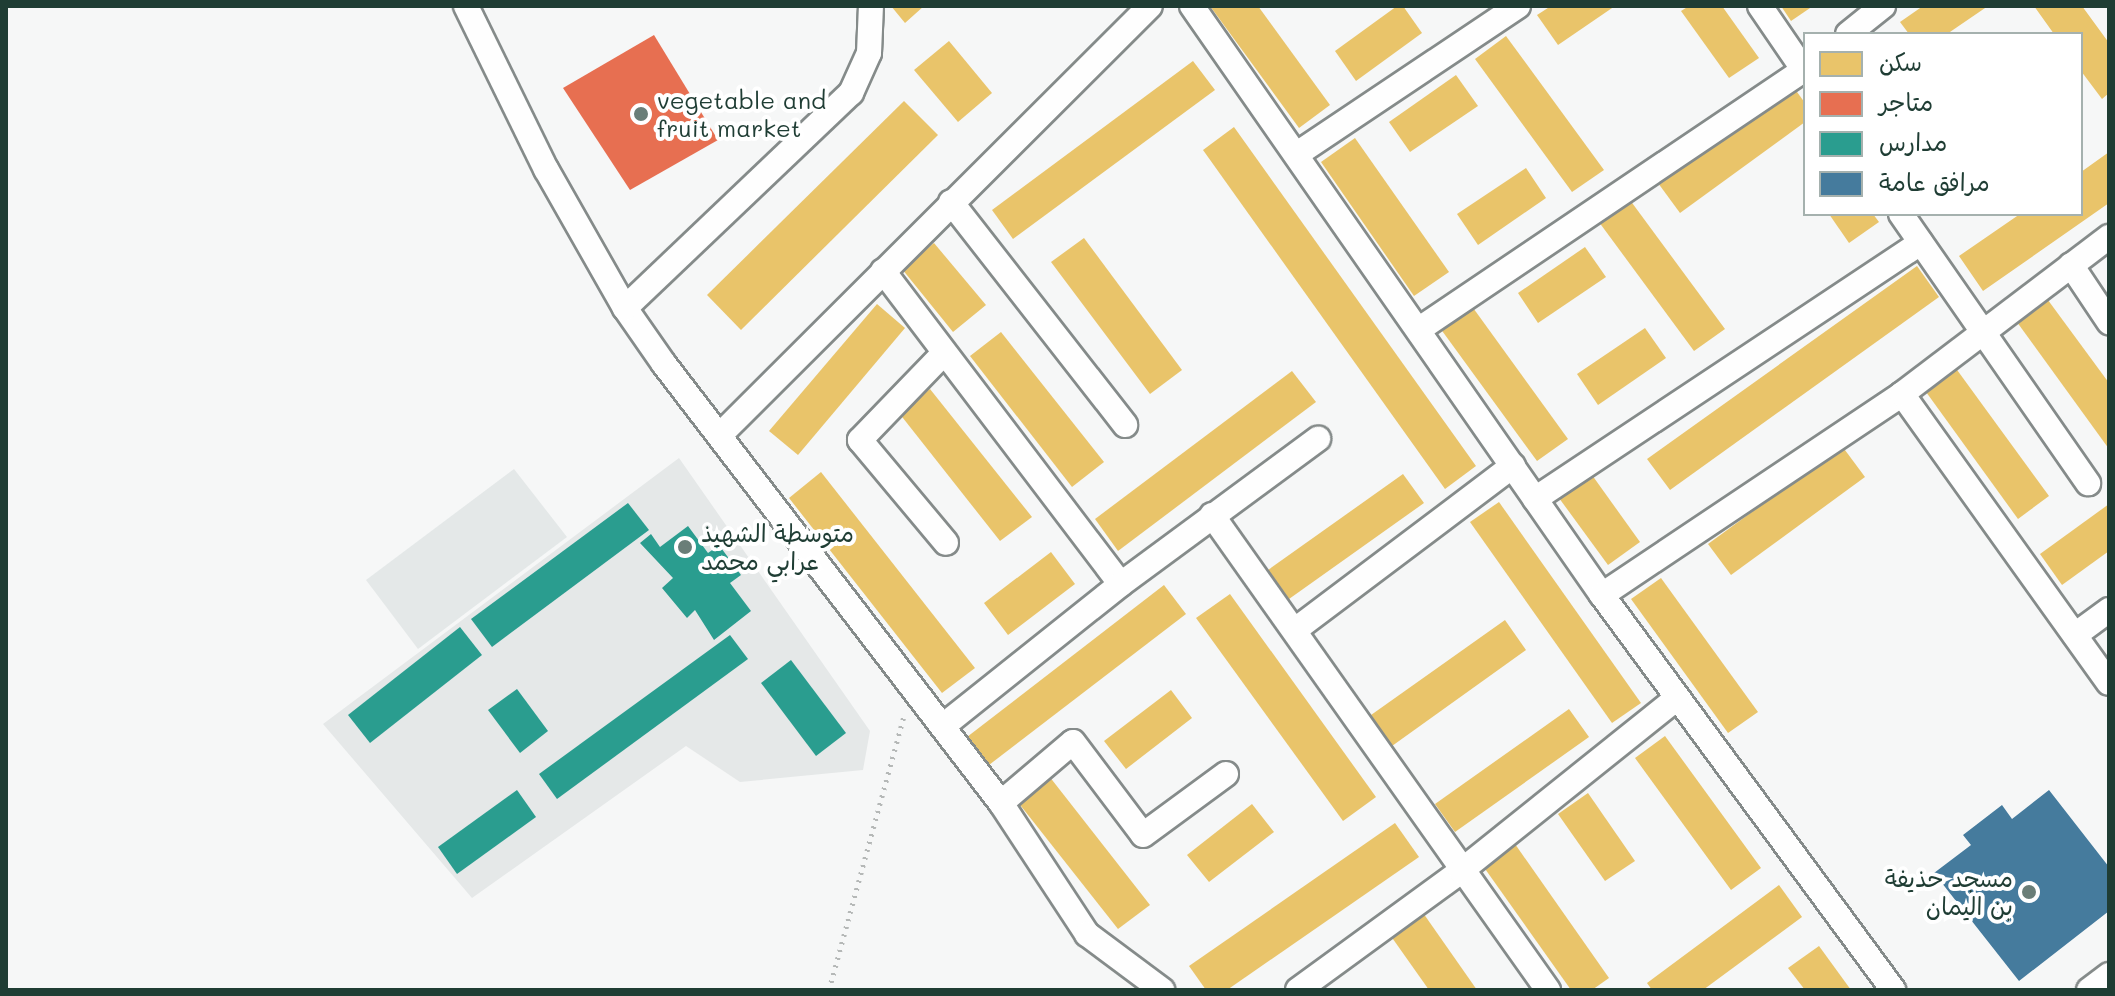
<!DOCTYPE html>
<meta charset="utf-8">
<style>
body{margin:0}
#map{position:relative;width:2115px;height:996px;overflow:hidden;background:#f6f7f7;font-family:Mali,"Playpen Sans Arabic",sans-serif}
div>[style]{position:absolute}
.built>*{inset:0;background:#e5e8e8}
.green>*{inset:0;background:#e4e8e8}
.homes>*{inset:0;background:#e9c46a}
.shops>*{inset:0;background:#e76f51}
.schools>*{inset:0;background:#2a9d8f}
.public>*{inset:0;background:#457b9d}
.path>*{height:5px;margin-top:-2.5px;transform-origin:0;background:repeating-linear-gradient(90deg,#b5b8b7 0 2px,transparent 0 8px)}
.roads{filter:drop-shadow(2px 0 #858b8a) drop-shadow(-2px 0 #858b8a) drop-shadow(0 2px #858b8a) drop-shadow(0 -2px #858b8a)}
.minor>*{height:24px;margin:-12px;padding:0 12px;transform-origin:12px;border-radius:12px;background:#fefefe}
.dots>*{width:22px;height:22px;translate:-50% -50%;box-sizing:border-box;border:4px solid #fff;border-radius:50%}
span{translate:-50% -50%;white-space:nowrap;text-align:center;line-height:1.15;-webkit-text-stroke:8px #fff;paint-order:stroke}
.poi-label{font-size:24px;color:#1f3d34}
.left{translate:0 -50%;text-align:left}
.right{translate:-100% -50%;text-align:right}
.frame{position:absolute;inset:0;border:8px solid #1f3d34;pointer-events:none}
.legend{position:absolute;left:1803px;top:32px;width:280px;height:184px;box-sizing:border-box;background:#fff;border:2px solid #a5b1ae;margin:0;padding:10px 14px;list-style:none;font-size:24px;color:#1f3d34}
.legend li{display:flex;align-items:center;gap:16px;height:40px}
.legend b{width:40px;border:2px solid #a5b1ae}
</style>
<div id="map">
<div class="built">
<i style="clip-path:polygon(679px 458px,870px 731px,863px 770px,740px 782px,686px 746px,472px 898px,323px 724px)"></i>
</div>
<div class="green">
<i style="clip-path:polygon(514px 469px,567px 537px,418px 649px,366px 580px)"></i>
</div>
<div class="homes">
<i style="clip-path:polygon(891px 6px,924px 6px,905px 23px)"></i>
<i style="clip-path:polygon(1210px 6px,1258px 6px,1330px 105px,1299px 128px)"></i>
<i style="clip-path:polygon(1397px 6px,1403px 6px,1422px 33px,1356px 81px,1335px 51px)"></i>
<i style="clip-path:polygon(1551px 6px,1615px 6px,1558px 45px,1537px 15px)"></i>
<i style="clip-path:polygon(1689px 6px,1722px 6px,1759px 58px,1729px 78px,1681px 11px)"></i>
<i style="clip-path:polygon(1781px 6px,1813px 6px,1791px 21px)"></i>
<i style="clip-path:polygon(1923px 6px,1988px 6px,1947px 34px,1909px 34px,1900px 22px)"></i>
<i style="clip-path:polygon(2034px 6px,2082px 6px,2109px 43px,2109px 93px,2102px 99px,2081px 71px,2081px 34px,2054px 34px)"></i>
<i style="clip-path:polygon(1506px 36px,1604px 170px,1572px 192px,1475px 59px)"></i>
<i style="clip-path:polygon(949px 41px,992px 93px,958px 122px,914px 70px)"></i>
<i style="clip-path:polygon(1193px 61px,1215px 90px,1013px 239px,992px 210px)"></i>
<i style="clip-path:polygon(1456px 75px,1478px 106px,1410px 152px,1389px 122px)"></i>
<i style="clip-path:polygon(1792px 85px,1805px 103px,1805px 122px,1680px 213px,1658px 183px)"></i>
<i style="clip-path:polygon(904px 101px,938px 135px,741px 330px,707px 295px)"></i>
<i style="clip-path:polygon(1234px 127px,1476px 466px,1445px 489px,1203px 150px)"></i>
<i style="clip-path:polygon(1355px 138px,1449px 272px,1414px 296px,1321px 162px)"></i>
<i style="clip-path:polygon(2109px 152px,2109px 203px,1983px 291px,1959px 256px,2020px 214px,2081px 214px,2081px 172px)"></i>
<i style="clip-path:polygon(1526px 168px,1546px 198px,1478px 245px,1457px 214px)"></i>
<i style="clip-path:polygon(1627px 196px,1725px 329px,1694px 351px,1596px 218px)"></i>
<i style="clip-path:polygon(1829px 214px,1873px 214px,1879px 222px,1849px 243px)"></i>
<i style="clip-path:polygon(1084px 238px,1182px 370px,1150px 394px,1051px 262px)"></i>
<i style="clip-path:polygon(934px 243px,986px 305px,953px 332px,902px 269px)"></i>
<i style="clip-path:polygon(1585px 247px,1606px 277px,1538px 323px,1518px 293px)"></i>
<i style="clip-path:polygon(1917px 266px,1939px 297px,1670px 490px,1647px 459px)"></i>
<i style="clip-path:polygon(2045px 296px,2109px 383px,2109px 449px,2014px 318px)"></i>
<i style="clip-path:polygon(877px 304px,905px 328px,798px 455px,769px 431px)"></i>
<i style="clip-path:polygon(1471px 305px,1568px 439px,1537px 461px,1440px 328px)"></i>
<i style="clip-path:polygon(1645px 328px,1666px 358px,1598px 405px,1577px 374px)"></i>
<i style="clip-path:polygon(1001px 332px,1104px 462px,1072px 487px,970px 356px)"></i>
<i style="clip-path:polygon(1952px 363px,2049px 496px,2018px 519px,1921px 385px)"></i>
<i style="clip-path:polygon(1292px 371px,1316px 402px,1118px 551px,1095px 519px)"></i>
<i style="clip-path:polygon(930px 389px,1032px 517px,1000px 541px,899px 413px)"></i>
<i style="clip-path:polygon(1842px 446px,1865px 477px,1731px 575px,1708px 544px)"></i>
<i style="clip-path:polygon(821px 472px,975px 668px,942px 693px,789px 498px)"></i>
<i style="clip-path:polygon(1403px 474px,1424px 503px,1289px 599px,1268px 570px)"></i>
<i style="clip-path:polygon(1592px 475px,1640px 542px,1608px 565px,1559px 498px)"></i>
<i style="clip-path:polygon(1499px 502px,1641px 703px,1612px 723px,1470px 522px)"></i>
<i style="clip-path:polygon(2109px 504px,2109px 551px,2062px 585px,2040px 554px)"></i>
<i style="clip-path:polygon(1051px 552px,1075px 584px,1008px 635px,984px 603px)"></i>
<i style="clip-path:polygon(1661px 578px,1758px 712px,1728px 733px,1631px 599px)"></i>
<i style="clip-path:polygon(1164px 585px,1186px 614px,989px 765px,967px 737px)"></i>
<i style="clip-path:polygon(1230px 594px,1376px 797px,1343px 821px,1196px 618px)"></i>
<i style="clip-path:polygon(1505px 620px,1526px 650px,1392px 746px,1371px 715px)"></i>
<i style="clip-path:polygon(1171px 690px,1192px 718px,1126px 769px,1104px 741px)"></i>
<i style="clip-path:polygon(1569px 709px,1589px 737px,1455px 832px,1435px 804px)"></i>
<i style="clip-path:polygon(1665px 736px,1761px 868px,1731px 890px,1635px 758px)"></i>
<i style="clip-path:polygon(1049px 776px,1150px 905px,1118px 929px,1017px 801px)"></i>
<i style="clip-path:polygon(1588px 793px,1635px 861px,1605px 881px,1558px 814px)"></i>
<i style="clip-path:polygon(1252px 804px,1274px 832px,1209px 882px,1187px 855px)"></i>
<i style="clip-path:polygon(1395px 823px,1419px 857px,1227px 990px,1206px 990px,1189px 966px)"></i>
<i style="clip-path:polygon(1515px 844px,1609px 978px,1592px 990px,1571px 990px,1483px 866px)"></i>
<i style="clip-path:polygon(1779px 885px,1802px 917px,1703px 990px,1652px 990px,1647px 983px)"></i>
<i style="clip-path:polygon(1421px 910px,1477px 990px,1429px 990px,1388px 932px)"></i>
<i style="clip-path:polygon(1819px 946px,1851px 990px,1805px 990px,1788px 968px)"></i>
</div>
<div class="shops">
<i style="clip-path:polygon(654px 35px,718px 140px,630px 190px,563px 88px)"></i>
</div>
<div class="schools">
<i style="clip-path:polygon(628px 503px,649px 530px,492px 647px,471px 619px)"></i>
<i style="clip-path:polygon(688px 526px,708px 553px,719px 545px,741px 575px,730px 583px,751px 611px,714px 640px,695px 610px,687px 618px,662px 588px,673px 578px,640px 543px,651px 534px,660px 547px)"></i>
<i style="clip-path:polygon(460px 627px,482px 655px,370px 743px,348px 715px)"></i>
<i style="clip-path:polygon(730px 635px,748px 659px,557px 799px,539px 774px)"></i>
<i style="clip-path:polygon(791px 660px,846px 733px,816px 756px,761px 683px)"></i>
<i style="clip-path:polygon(517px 689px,548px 731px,520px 753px,488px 710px)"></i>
<i style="clip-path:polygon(517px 790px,536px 817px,457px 874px,438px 847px)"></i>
</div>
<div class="public">
<i style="clip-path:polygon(2049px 790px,2109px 867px,2109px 911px,2019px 981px,1934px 873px,1971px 845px,1963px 835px,2002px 805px,2012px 819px)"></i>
</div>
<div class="path">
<i style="left:829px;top:990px;width:285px;rotate:-74.7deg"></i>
</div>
<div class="roads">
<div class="minor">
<i style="left:466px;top:6px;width:182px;rotate:63.9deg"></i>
<i style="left:546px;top:169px;width:160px;rotate:60.4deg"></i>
<i style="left:625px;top:308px;width:68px;rotate:55.1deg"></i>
<i style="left:664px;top:364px;width:553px;rotate:52.49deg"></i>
<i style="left:1001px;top:803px;width:157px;rotate:56.7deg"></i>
<i style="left:1087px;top:934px;width:94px;rotate:36.7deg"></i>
<i style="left:1192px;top:6px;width:718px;rotate:55.16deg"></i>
<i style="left:1602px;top:595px;width:491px;rotate:53.6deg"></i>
<i style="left:1760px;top:6px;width:80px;rotate:55.7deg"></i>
<i style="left:1848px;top:34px;width:45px;rotate:-38.7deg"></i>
<i style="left:1297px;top:154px;width:266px;rotate:-33.8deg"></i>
<i style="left:951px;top:202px;width:283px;rotate:52deg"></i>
<i style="left:1901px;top:214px;width:328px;rotate:55.2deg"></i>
<i style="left:2071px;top:265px;width:69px;rotate:56.3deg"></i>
<i style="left:883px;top:271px;width:393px;rotate:52.8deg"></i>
<i style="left:625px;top:308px;width:312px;rotate:-43.6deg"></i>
<i style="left:851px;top:93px;width:44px;rotate:-65.8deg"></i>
<i style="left:869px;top:53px;width:47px;rotate:-87.6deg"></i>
<i style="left:1421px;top:328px;width:463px;rotate:-34deg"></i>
<i style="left:944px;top:353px;width:121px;rotate:134deg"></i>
<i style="left:860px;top:440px;width:134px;rotate:50.1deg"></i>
<i style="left:1902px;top:394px;width:355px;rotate:54.4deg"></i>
<i style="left:720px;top:435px;width:607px;rotate:-44.93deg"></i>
<i style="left:1535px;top:499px;width:463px;rotate:-33.6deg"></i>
<i style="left:1212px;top:515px;width:582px;rotate:54.73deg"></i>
<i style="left:1602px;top:595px;width:361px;rotate:-33.8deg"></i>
<i style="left:1902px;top:394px;width:260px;rotate:-37.2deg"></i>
<i style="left:1295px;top:630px;width:273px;rotate:-37deg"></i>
<i style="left:2075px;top:635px;width:42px;rotate:-36.3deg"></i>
<i style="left:943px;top:726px;width:228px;rotate:-38.6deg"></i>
<i style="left:1121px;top:584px;width:245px;rotate:-36.4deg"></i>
<i style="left:1001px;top:803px;width:94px;rotate:-40.3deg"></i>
<i style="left:1073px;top:742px;width:116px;rotate:53deg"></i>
<i style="left:1143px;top:835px;width:103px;rotate:-36.3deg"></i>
<i style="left:1298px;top:990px;width:202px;rotate:-36.1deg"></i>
<i style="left:1461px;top:871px;width:277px;rotate:-38.7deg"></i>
<i style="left:2089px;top:990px;width:25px;rotate:-37deg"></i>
</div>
</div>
<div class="dots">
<i style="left:641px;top:114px;background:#6a7e78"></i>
<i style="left:685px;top:547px;background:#6a7e78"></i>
<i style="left:2029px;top:892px;background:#6a7e78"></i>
</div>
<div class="poi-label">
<span class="left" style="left:657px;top:114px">vegetable and<br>fruit market</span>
<span class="left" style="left:701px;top:547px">متوسطة الشهيذ<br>عرابي محمد</span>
<span class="right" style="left:2013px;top:892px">مسجد حذيفة<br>بن اليمان</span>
</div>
<div class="frame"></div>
<ul class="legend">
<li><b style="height:22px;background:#e9c46a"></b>سكن</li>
<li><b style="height:22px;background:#e76f51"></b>متاجر</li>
<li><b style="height:22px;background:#2a9d8f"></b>مدارس</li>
<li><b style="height:22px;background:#457b9d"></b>مرافق عامة</li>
</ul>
</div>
